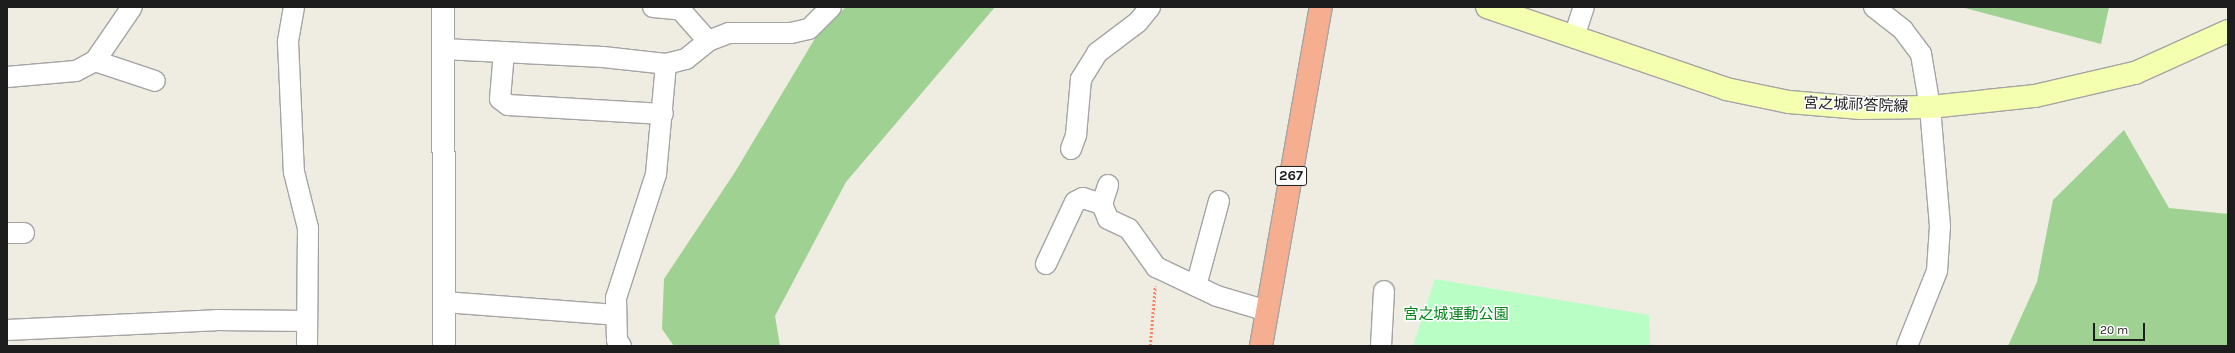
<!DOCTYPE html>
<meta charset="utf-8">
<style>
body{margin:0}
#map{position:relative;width:2235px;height:353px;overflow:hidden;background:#efece1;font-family:Karla,"Noto Sans JP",sans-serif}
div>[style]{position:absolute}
.forest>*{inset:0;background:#9fd292}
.park>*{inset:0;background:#b9fec5}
.path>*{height:2.5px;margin-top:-1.25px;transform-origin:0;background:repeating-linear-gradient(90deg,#ff8062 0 2px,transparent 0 4px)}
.roads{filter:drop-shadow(1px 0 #a4a4a4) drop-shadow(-1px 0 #a4a4a4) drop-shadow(0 1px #a4a4a4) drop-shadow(0 -1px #a4a4a4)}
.minor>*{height:20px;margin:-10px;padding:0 10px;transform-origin:10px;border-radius:10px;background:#fff}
.tertiary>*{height:22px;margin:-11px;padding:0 11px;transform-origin:11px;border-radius:11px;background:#fff}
.secondary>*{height:22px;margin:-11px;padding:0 11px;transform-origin:11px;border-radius:11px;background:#f4ffaf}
.trunk>*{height:22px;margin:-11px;padding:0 11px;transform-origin:11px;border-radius:11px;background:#f6ae91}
span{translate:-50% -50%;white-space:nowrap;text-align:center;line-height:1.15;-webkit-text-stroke:3px #fff;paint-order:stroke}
.shield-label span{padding:1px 3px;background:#fff;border:1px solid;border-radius:3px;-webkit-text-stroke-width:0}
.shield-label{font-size:14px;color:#1d1d1d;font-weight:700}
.street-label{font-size:15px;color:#1d1d1d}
.park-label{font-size:15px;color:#028318}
.frame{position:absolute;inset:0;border:8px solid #1d1d1d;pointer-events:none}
.scale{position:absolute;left:2093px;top:323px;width:52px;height:18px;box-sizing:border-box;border:2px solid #1d1d1d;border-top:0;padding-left:5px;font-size:12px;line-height:14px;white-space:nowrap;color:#1d1d1d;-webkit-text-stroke:3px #fff;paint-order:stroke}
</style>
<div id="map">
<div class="forest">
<i style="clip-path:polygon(846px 7px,995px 7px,846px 182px,775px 316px,780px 346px,674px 346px,662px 329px,664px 279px,735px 172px,820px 30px)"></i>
<i style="clip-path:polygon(1961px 7px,2109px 7px,2101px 44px)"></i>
<i style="clip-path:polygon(2124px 130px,2169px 208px,2228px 214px,2228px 346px,2008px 346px,2037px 282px,2053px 200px)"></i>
</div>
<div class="park">
<i style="clip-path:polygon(1435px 279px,1649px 315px,1650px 346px,1413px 346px)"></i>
</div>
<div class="path">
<i style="left:1150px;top:346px;width:60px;rotate:-85.2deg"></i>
</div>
<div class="roads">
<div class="minor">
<i style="left:294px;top:7px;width:36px;rotate:100deg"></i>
<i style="left:288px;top:42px;width:130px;rotate:87.4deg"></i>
<i style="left:294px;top:172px;width:58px;rotate:76deg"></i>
<i style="left:308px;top:228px;width:118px;rotate:90.5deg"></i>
<i style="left:653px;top:7px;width:25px;rotate:5deg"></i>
<i style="left:1874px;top:7px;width:37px;rotate:38deg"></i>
<i style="left:1903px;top:30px;width:30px;rotate:53deg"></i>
<i style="left:1921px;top:54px;width:54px;rotate:80.4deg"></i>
<i style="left:1930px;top:107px;width:119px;rotate:85.2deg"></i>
<i style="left:1940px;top:226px;width:45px;rotate:93.8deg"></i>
<i style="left:1937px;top:271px;width:81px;rotate:111.8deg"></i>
<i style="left:1574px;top:37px;width:32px;rotate:-72deg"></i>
<i style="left:708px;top:41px;width:22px;rotate:-21deg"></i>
<i style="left:729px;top:33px;width:62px"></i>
<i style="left:791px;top:33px;width:18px;rotate:-13deg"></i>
<i style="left:809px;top:29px;width:31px;rotate:-45deg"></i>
<i style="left:443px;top:49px;width:160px;rotate:2.9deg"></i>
<i style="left:603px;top:57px;width:63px;rotate:6.3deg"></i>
<i style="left:666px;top:64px;width:21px;rotate:-14deg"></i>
<i style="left:686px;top:59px;width:28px;rotate:-39deg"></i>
<i style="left:708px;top:41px;width:45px;rotate:-131.4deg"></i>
<i style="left:504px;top:52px;width:47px;rotate:94.9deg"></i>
<i style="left:500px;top:99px;width:10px;rotate:37deg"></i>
<i style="left:508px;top:105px;width:155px;rotate:3.3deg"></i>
<i style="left:95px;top:61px;width:63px;rotate:18.4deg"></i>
<i style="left:7px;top:77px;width:69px;rotate:-5deg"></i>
<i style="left:76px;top:71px;width:21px;rotate:-28deg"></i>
<i style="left:95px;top:61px;width:65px;rotate:-55.6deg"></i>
<i style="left:1071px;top:149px;width:15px;rotate:-70deg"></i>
<i style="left:1076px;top:135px;width:56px;rotate:-84.9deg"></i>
<i style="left:1081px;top:79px;width:31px;rotate:-58deg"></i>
<i style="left:1097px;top:53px;width:51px;rotate:-37.1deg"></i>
<i style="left:1138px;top:22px;width:19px;rotate:-51deg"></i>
<i style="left:1102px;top:204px;width:20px;rotate:-72deg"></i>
<i style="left:7px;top:233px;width:17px"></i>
<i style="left:1046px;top:264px;width:68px;rotate:-64.9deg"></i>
<i style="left:1075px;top:202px;width:9px;rotate:-27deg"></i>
<i style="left:1083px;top:198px;width:20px;rotate:18deg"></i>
<i style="left:1102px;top:204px;width:16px;rotate:68deg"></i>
<i style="left:1108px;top:219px;width:23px;rotate:25deg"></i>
<i style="left:1129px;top:229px;width:47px;rotate:54.6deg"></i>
<i style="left:1156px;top:267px;width:68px;rotate:25.4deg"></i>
<i style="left:1217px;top:296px;width:52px;rotate:16.7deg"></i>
<i style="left:1196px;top:286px;width:88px;rotate:-74.9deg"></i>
<i style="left:444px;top:302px;width:172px;rotate:4.3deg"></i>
<i style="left:7px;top:330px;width:209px;rotate:-2.7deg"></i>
<i style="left:216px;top:320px;width:91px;rotate:0.6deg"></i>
<i style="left:621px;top:346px;width:7px;rotate:-124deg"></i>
<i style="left:617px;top:340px;width:42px;rotate:-91.4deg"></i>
<i style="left:616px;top:298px;width:130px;rotate:-72.1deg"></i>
<i style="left:656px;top:174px;width:110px;rotate:-84.8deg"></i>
<i style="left:1381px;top:346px;width:55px;rotate:-86.9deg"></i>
</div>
<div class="tertiary">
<i style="left:443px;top:7px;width:339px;rotate:89.8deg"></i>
</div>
<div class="secondary">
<i style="left:1487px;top:7px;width:253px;rotate:18.9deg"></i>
<i style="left:1726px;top:89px;width:64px;rotate:11.7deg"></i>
<i style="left:1789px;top:102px;width:72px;rotate:4.8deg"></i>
<i style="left:1861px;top:108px;width:69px;rotate:-0.8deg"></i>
<i style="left:1930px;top:107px;width:106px;rotate:-6deg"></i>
<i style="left:2035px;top:96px;width:103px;rotate:-13deg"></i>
<i style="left:2135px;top:73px;width:102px;rotate:-24.3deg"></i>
</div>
<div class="trunk">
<i style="left:1261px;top:346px;width:344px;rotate:-80deg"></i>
</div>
</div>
<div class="shield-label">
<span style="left:1291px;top:176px">267</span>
</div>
<div class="street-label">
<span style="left:1856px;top:105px;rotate:2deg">宮之城祁答院線</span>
</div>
<div class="park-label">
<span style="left:1456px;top:315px">宮之城運動公園</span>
</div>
<div class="frame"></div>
<div class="scale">20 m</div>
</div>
